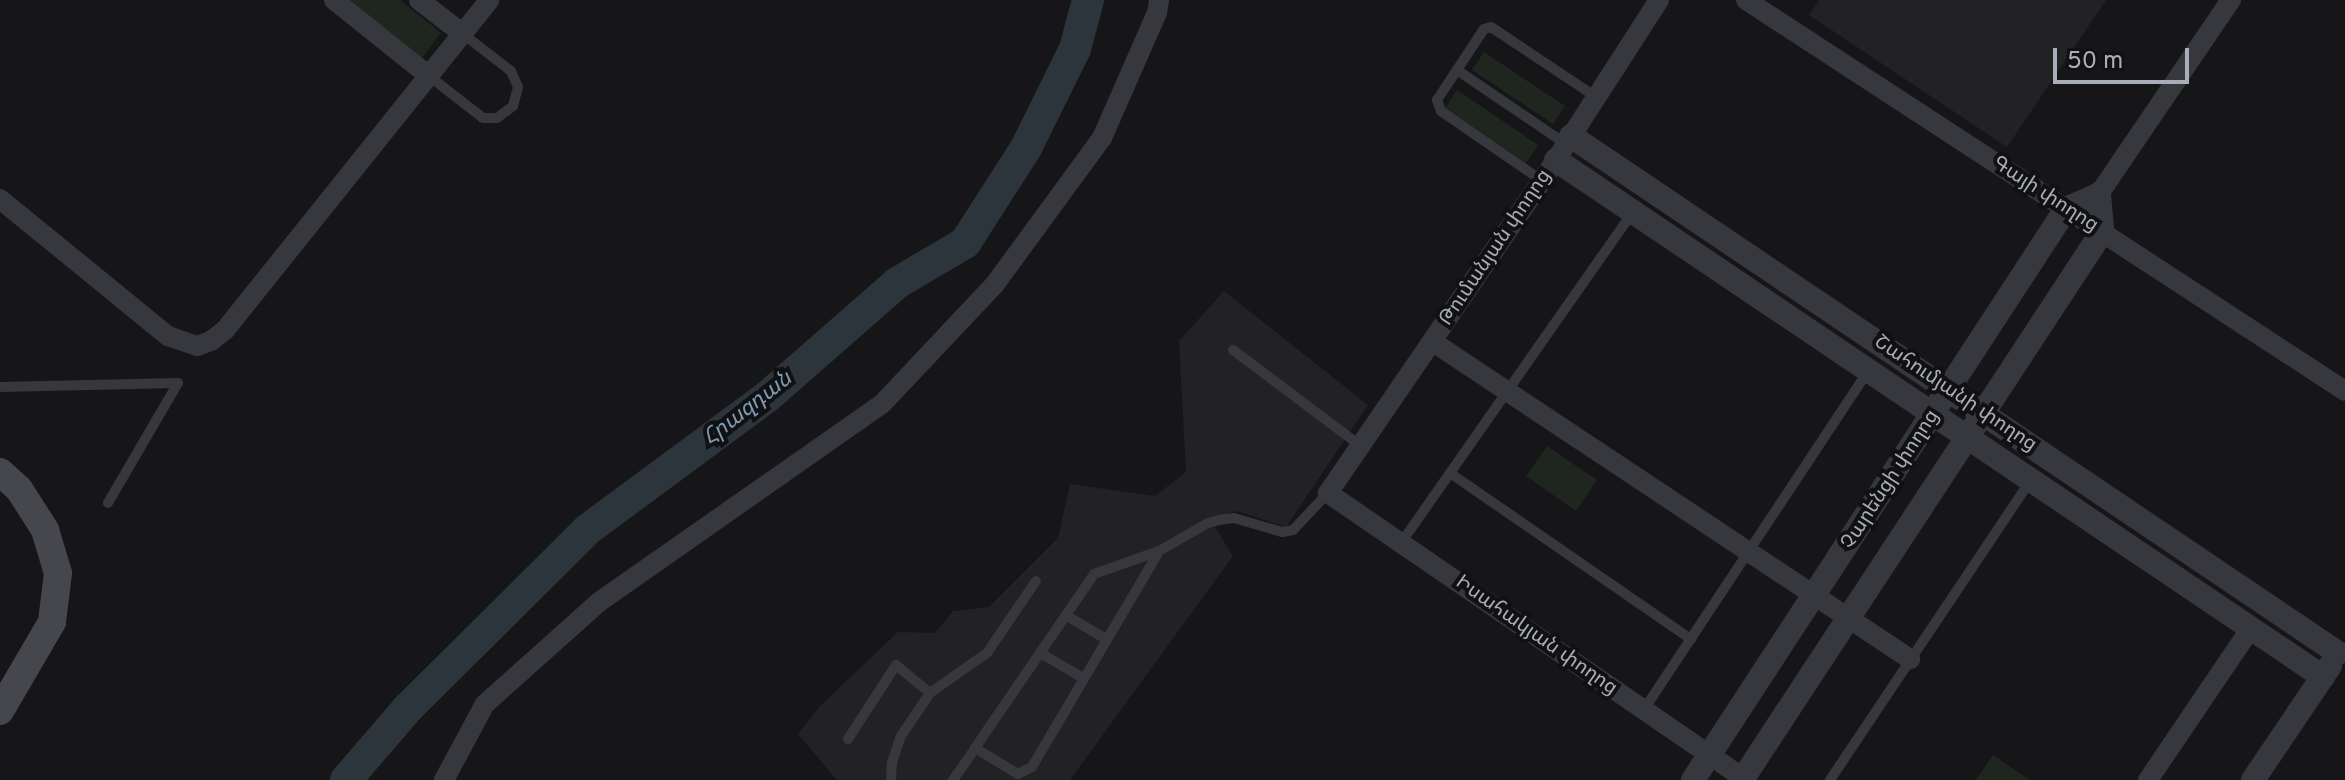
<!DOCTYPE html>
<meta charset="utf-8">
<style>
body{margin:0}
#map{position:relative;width:2345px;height:780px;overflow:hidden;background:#161618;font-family:Overpass,"Noto Sans Armenian",sans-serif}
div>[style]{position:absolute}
.built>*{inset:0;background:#222225}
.green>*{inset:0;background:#1e261f}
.river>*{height:32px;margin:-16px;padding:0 16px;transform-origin:16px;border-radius:16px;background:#2c353c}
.service>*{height:10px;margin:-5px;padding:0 5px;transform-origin:5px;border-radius:5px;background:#37383d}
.minor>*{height:20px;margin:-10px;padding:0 10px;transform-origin:10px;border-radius:10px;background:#37383d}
.tertiary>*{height:24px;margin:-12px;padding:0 12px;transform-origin:12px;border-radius:12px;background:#37383d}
.secondary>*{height:28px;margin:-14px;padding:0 14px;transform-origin:14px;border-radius:14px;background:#45474d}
span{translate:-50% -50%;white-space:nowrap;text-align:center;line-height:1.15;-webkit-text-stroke:8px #111113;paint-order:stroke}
.street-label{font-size:20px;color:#a8adb8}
.water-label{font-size:22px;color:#7f9bb3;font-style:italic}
.scale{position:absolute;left:2053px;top:48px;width:136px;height:36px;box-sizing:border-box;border:4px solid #a8adb8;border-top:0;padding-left:10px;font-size:24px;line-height:28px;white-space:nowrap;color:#a8adb8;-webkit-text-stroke:6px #111113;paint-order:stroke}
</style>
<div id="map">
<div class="built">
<i style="clip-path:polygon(1819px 0,2106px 0,2007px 147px,1809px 15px)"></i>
<i style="clip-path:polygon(1224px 291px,1368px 405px,1286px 527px,1237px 511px,1210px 519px,1233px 556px,1070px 780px,837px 780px,798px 734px,819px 707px,898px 632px,935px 633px,953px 611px,989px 607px,1058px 538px,1070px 484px,1155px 496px,1186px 472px,1179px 341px)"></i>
</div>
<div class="green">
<i style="clip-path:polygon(350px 0,400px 0,441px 33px,422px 58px)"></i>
<i style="clip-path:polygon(1484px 52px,1565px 106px,1553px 124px,1472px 70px)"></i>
<i style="clip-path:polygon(1457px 90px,1538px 145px,1526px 163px,1445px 108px)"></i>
<i style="clip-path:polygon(1547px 446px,1597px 480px,1576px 511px,1526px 476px)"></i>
<i style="clip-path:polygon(1993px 755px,2030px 780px,1976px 780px)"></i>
</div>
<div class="river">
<i style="left:346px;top:780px;width:95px;rotate:-49.3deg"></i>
<i style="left:408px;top:708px;width:252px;rotate:-44.8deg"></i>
<i style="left:587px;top:530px;width:224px;rotate:-36.5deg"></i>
<i style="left:767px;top:397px;width:173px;rotate:-41.2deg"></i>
<i style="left:897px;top:283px;width:79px;rotate:-30.5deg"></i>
<i style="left:965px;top:243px;width:113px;rotate:-57.3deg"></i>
<i style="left:1026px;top:148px;width:110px;rotate:-63.7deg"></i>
<i style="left:1075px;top:49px;width:51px;rotate:-75.1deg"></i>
</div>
<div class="service">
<i style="left:1457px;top:70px;width:132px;rotate:34.2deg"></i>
<i style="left:429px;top:76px;width:68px;rotate:37.9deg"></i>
<i style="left:483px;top:118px;width:14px"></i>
<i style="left:497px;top:118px;width:20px;rotate:-37deg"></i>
<i style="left:513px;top:106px;width:20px;rotate:-75deg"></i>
<i style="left:518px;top:87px;width:17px;rotate:-114deg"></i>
<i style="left:511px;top:71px;width:61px;rotate:-142.4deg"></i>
<i style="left:1541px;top:180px;width:121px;rotate:-145.4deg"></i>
<i style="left:1441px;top:111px;width:12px;rotate:-110deg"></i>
<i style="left:1437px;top:100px;width:85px;rotate:-56.5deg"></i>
<i style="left:1484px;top:29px;width:7px;rotate:-16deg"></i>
<i style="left:1491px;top:27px;width:126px;rotate:33.7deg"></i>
<i style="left:1233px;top:350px;width:161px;rotate:36.9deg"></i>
<i style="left:0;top:387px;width:178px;rotate:-1.3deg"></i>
<i style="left:178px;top:383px;width:139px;rotate:120.3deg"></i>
<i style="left:1450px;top:473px;width:293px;rotate:34.6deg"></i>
<i style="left:1401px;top:543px;width:404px;rotate:-55deg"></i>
<i style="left:1067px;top:616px;width:45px;rotate:30.5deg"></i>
<i style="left:1042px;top:654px;width:48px;rotate:30.3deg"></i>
<i style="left:1643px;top:711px;width:406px;rotate:-56.5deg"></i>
<i style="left:848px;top:739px;width:88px;rotate:-57deg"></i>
<i style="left:896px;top:665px;width:44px;rotate:39.5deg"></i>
<i style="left:975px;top:748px;width:211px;rotate:-55.6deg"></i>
<i style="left:1094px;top:574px;width:69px;rotate:-19.5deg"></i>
<i style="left:891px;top:780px;width:17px;rotate:-87deg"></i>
<i style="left:892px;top:763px;width:28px;rotate:-72deg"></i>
<i style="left:901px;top:736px;width:52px;rotate:-56deg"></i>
<i style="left:930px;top:693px;width:70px;rotate:-35.1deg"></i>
<i style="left:987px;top:653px;width:87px;rotate:-55.8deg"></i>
<i style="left:953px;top:780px;width:39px;rotate:-55deg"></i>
<i style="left:975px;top:748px;width:50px;rotate:31.2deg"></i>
<i style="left:1018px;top:774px;width:16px;rotate:-27deg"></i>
<i style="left:1032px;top:767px;width:251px;rotate:-59.5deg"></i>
<i style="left:1159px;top:551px;width:56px;rotate:-29.7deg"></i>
<i style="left:1208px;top:523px;width:11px;rotate:-15deg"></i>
<i style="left:1219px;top:520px;width:15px;rotate:-8deg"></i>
<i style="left:1234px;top:518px;width:50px;rotate:16.3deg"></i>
<i style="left:1282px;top:532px;width:11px;rotate:-10deg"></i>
<i style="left:1293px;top:530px;width:51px;rotate:-46.6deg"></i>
<i style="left:1830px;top:780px;width:361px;rotate:-56.2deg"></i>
</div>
<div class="minor">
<i style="left:334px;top:0;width:122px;rotate:38.7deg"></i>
<i style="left:419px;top:0;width:56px;rotate:37.7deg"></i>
<i style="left:1659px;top:0;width:190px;rotate:122.8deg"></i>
<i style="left:1556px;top:160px;width:404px;rotate:124.4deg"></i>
<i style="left:1328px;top:493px;width:507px;rotate:34.47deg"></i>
<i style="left:1746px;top:0;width:715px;rotate:33.13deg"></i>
<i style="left:2099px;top:194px;width:235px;rotate:-55.8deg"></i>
<i style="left:0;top:199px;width:217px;rotate:39.2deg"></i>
<i style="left:168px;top:336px;width:31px;rotate:19deg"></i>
<i style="left:197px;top:346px;width:15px;rotate:-20deg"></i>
<i style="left:211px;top:341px;width:18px;rotate:-38deg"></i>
<i style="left:225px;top:330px;width:423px;rotate:-51.3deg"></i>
<i style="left:1433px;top:342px;width:573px;rotate:33.61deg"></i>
<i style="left:444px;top:780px;width:86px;rotate:-61.7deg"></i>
<i style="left:485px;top:704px;width:153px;rotate:-41.8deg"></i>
<i style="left:599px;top:602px;width:345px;rotate:-35deg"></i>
<i style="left:882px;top:404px;width:165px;rotate:-46.7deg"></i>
<i style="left:995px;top:284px;width:181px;rotate:-53.8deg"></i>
<i style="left:1102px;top:138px;width:137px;rotate:-66.3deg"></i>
<i style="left:1157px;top:13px;width:13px;rotate:-81deg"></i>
<i style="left:2148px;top:780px;width:184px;rotate:-55.9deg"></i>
</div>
<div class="tertiary">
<i style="left:1571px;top:136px;width:925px;rotate:33.98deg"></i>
<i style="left:1556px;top:160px;width:925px;rotate:33.98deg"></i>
<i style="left:1693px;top:780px;width:682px;rotate:-56.85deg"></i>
<i style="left:2066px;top:209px;width:36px;rotate:-24deg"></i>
<i style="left:2099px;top:194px;width:38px;rotate:85deg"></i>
<i style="left:2102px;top:232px;width:656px;rotate:123.3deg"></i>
<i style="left:2253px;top:780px;width:138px;rotate:-56deg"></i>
</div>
<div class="secondary">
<i style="left:0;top:472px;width:25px;rotate:42deg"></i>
<i style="left:19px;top:489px;width:49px;rotate:57.6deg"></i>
<i style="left:45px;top:530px;width:45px;rotate:73.2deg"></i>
<i style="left:58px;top:573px;width:49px;rotate:97deg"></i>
<i style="left:52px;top:622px;width:103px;rotate:120.3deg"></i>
</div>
<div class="street-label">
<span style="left:2045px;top:195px;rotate:33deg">Գայի փողոց</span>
<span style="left:1496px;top:248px;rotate:-56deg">Թումանյան փողոց</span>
<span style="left:1955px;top:394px;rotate:34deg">Շահումյանի փողոց</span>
<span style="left:1891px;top:480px;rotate:-57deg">Չարենցի փողոց</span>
<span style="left:1536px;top:636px;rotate:35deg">Իսահակյան փողոց</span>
</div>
<div class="water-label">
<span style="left:748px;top:409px;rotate:-38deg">Հրազդան</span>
</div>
<div class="scale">50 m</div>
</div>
